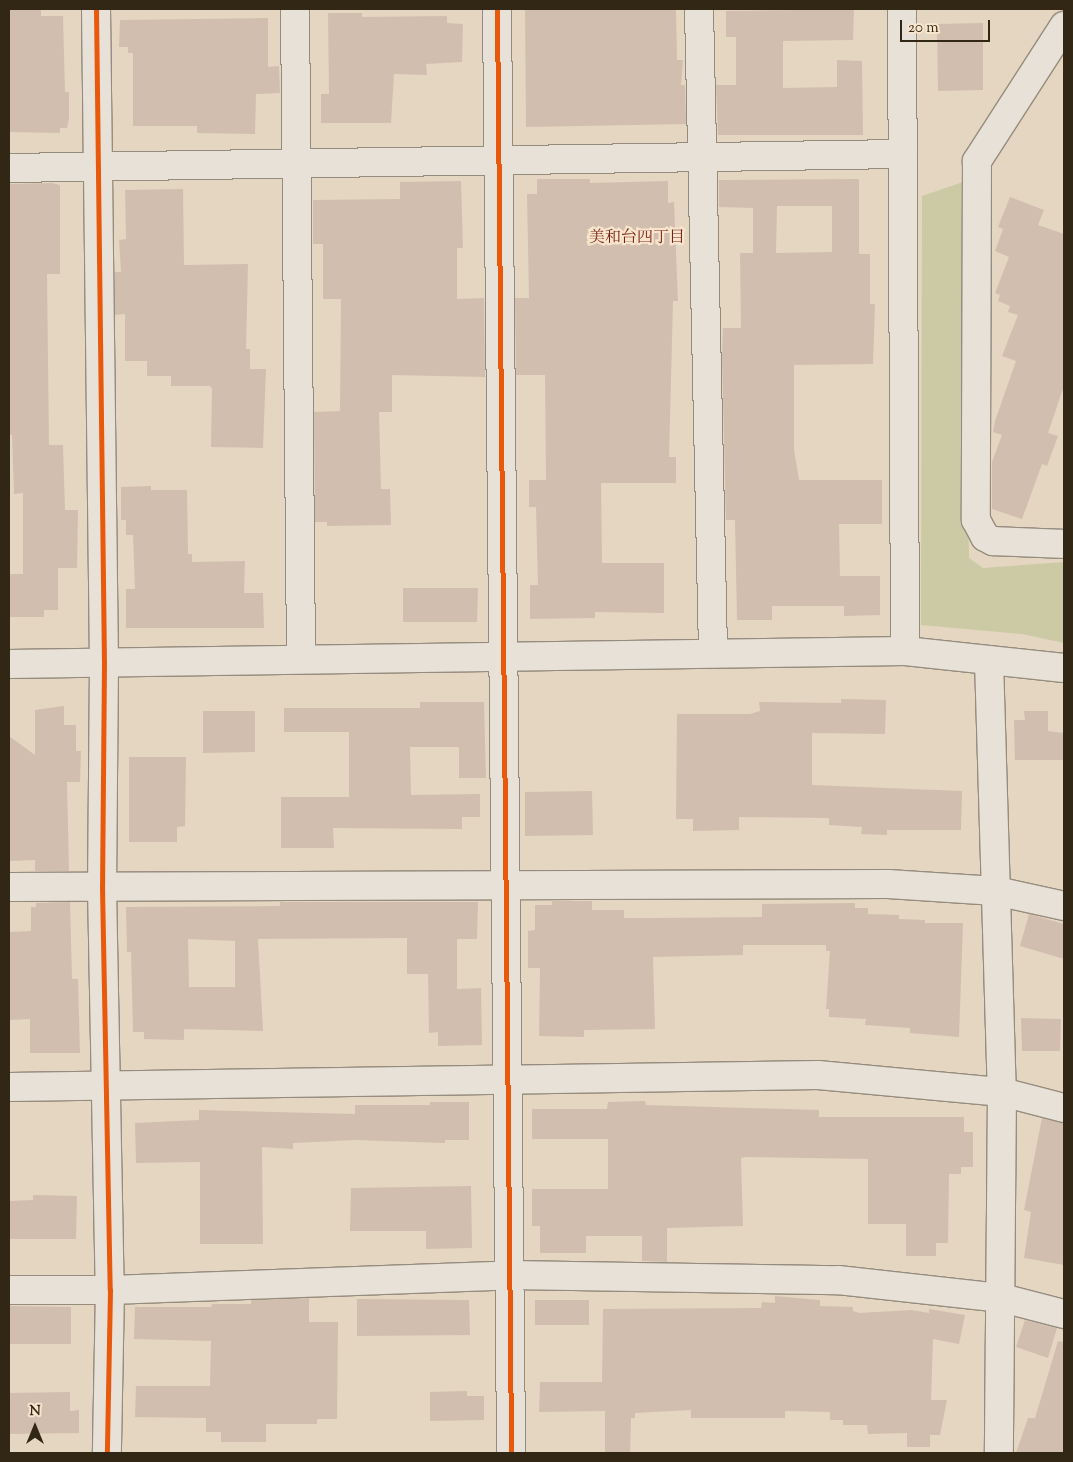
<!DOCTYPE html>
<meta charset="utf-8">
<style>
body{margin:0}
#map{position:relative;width:1073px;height:1462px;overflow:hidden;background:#e4d6c1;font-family:"Sorts Mill Goudy","Noto Serif JP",serif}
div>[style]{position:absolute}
.green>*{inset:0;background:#cccaa5}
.building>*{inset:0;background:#d2beae}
.roads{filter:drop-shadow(1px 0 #968c7e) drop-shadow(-1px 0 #968c7e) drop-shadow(0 1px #968c7e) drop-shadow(0 -1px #968c7e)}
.street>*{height:28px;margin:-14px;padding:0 14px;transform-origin:14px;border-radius:14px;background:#e8e1d7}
.secondary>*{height:28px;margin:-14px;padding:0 14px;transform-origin:14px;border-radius:14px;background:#e8e1d7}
.cycleway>*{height:5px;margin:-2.5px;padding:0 2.5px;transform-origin:2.5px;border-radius:2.5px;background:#e8590c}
span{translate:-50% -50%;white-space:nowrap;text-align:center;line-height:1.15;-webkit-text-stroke:4.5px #f7e6cd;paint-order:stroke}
.neighbourhood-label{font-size:16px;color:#7a1f14}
.frame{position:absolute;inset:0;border:10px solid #322615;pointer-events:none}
.north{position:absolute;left:10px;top:1402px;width:50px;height:50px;-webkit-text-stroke:4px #f7e6cd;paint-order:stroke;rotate:0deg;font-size:14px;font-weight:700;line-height:20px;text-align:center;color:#322615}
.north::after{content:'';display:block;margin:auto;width:18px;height:22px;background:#322615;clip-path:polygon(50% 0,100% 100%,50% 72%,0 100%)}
.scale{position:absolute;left:900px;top:20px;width:90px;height:22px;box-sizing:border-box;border:2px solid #322615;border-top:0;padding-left:6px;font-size:15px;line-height:18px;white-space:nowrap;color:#322615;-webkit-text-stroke:4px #f7e6cd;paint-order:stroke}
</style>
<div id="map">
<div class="green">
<i style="clip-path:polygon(963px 182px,969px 558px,983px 568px,1064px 562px,1064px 643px,1022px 634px,921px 625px,922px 196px)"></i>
</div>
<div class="building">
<i style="clip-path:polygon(9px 9px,41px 9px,41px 16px,63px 16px,65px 92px,69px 92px,69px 118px,67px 128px,60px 128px,60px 133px,9px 132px)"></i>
<i style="clip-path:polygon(525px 9px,676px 9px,677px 60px,683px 60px,681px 85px,685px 85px,686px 124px,526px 127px)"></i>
<i style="clip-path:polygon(854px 9px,853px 40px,783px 41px,783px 88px,837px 87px,837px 60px,862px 61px,863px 135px,718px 135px,716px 85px,736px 85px,736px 37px,726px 37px,726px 11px)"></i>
<i style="clip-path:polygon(328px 13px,362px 13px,362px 17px,447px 16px,447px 23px,463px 24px,462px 62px,426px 64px,427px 75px,394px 74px,391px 123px,321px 123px,321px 94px,329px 94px)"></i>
<i style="clip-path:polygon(268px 18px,268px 67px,279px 66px,280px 93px,256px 94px,255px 134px,197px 133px,197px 126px,133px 126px,133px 53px,128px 53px,128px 47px,119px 47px,120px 20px)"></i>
<i style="clip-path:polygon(983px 23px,983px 90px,938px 91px,937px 24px)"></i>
<i style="clip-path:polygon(537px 179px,590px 179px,590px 183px,668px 181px,668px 203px,674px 202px,678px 301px,673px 301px,669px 457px,676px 457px,676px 483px,601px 483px,602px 563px,664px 563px,664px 613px,595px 612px,595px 618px,530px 619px,530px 585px,538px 585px,536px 507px,529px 507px,529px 480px,546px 480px,545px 375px,516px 375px,515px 298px,529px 298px,527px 194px,537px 194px)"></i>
<i style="clip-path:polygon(evenodd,859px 179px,859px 254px,870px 254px,870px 304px,875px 304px,873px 364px,794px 365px,794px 450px,799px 480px,882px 480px,882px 524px,839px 524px,840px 576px,880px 576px,880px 615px,844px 616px,844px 606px,772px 606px,772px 620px,737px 620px,735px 520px,726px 520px,722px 356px,723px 328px,741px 328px,740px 253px,753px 253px,753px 208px,719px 207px,719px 180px,859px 179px,777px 206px,832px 206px,832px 252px,776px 253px,777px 206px)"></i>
<i style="clip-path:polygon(461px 181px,463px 248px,457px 248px,457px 299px,484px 298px,485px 377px,392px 375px,392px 412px,379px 412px,381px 489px,390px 489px,391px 525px,327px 526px,327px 522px,315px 522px,314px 412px,340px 411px,341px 299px,323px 299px,323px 244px,313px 244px,313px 200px,400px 199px,400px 182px)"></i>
<i style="clip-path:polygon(52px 183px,60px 185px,60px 274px,47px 274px,49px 445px,63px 445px,65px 510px,78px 510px,77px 568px,58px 568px,58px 610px,44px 610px,44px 617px,9px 617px,9px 574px,23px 574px,23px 493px,14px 494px,12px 435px,9px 435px,9px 184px)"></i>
<i style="clip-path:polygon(183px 189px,184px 265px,248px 264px,246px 349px,250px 349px,250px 369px,266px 369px,263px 448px,211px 447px,212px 389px,210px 386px,171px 386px,171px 376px,147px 376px,147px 361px,125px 361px,125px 314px,115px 315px,115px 272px,121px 272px,119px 240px,126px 239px,125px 190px)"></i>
<i style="clip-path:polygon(1010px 197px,1044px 210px,1038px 225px,1064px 234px,1064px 386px,1048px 433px,1058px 436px,1047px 466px,1042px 464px,1022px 519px,992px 509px,992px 462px,1002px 435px,993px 432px,995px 421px,1016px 361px,1002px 356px,1018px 315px,1008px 312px,1010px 306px,998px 301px,1000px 295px,995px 293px,1009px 257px,995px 251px,1003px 229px,998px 227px)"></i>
<i style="clip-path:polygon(151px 486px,151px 490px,187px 490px,188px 554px,192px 554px,192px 562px,245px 561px,244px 593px,263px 593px,264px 628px,126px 628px,126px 589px,135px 589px,133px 535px,126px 535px,126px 520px,121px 520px,121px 487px)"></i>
<i style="clip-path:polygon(403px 588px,478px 588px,477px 622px,403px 622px)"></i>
<i style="clip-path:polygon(841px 699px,886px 700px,885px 734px,812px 733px,812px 785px,962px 791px,961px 830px,887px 830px,887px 835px,861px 834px,862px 827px,829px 825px,829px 818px,739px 817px,739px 830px,693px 831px,693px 819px,676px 819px,677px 714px,750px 714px,760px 711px,759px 702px,841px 703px)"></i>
<i style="clip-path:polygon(420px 702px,484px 702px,486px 778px,459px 778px,459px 747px,410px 747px,411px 795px,480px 794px,480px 817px,462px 817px,462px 829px,333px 828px,334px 848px,281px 848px,281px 797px,349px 797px,349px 732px,284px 732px,284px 708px,420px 708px)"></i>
<i style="clip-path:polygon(64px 706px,64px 725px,76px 725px,76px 751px,81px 751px,80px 782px,67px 782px,69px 871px,35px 871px,35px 860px,9px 861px,9px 736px,35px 755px,35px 710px)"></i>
<i style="clip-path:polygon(203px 711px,255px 711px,255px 752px,203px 753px)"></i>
<i style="clip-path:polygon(1024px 711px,1048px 711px,1048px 731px,1064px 733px,1064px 760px,1015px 760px,1014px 720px,1025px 720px)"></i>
<i style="clip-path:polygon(129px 757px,186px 757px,185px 826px,177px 827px,177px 842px,129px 842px)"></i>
<i style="clip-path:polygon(592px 791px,593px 835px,525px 836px,525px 792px)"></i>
<i style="clip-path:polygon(552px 901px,592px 901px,592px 910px,624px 910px,624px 918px,653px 918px,762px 917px,762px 904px,855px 903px,855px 908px,868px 908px,868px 914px,899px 915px,899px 919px,925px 920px,925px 923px,963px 923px,959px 1037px,910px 1033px,910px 1028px,865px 1025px,866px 1019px,829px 1017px,829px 1009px,826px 1009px,830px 951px,826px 951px,826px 945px,743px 945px,743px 955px,653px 957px,655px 1029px,584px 1030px,584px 1037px,539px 1036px,540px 968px,528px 968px,528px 931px,535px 930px,535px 905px,552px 905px)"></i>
<i style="clip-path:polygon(70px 902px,72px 979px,78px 979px,80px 1053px,30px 1053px,30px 1019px,9px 1020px,9px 932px,31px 931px,31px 907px,36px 907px,36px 903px)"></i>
<i style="clip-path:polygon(evenodd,280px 902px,478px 902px,477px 939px,457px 939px,457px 989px,481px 988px,482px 1045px,438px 1046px,438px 1032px,429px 1033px,428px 974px,407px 974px,407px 938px,258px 939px,263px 1031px,184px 1029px,184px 1040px,144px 1039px,144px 1032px,133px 1032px,131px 952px,127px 952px,126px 907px,280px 906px,280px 902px,188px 939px,235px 941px,235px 987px,189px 987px,188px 939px)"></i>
<i style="clip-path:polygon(1029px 914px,1064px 924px,1064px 959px,1020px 946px)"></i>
<i style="clip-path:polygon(1021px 1018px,1061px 1019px,1060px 1051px,1022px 1051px)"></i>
<i style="clip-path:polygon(645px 1101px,646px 1105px,819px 1110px,819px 1117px,964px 1117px,964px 1132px,973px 1132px,973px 1167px,961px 1167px,961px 1174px,949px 1174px,948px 1243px,936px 1243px,936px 1256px,906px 1256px,906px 1224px,868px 1224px,868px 1159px,745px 1157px,741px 1158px,743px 1226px,667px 1228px,667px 1262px,642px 1261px,642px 1236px,586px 1236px,586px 1253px,540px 1253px,540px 1226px,532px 1226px,532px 1189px,608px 1189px,608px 1139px,532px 1139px,532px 1109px,607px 1109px,608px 1102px)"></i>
<i style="clip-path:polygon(430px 1102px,469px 1102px,469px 1140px,445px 1140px,445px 1143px,355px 1140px,293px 1143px,293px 1149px,262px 1147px,263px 1244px,200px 1244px,200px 1162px,136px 1163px,135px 1123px,199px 1120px,199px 1110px,355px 1114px,355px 1105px,430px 1105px)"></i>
<i style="clip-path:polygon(1042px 1118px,1064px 1123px,1064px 1265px,1024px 1258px,1031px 1212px,1024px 1210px)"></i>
<i style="clip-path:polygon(471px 1186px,472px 1248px,426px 1249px,426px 1231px,350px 1231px,351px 1188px)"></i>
<i style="clip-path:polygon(33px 1195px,77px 1196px,76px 1239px,10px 1239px,9px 1201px,33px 1200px)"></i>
<i style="clip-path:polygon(775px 1296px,820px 1300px,820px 1306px,853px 1307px,853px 1311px,859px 1313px,912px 1310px,929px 1313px,929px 1309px,965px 1315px,959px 1344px,933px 1339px,931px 1400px,947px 1400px,940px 1435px,930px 1435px,930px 1447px,907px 1447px,907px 1433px,868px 1434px,867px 1425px,843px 1425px,843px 1420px,830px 1420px,830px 1412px,785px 1411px,785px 1418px,691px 1418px,691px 1410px,635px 1413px,635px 1418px,631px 1418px,630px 1453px,605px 1453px,605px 1411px,539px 1412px,540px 1382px,602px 1382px,603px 1309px,761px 1308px,762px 1302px,775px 1303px)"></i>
<i style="clip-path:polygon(309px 1298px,309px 1322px,338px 1322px,337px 1419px,317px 1419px,317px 1424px,266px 1424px,266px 1442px,221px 1442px,221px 1432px,206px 1432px,206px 1418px,135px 1417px,136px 1386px,210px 1386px,211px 1341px,134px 1339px,135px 1307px,211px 1307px,212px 1304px,251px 1304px,251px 1300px)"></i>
<i style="clip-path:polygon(357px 1299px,469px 1300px,470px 1335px,357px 1336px)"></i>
<i style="clip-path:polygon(535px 1300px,589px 1300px,589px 1325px,535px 1325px)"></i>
<i style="clip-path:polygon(9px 1306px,71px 1307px,71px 1344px,9px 1344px)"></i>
<i style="clip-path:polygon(1025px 1320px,1057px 1328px,1048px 1358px,1016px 1347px)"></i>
<i style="clip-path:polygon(1058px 1341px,1064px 1342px,1064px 1453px,1016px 1453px,1028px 1418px,1035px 1418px)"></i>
<i style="clip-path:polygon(467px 1391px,467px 1396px,484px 1396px,484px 1420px,430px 1421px,430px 1392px)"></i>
<i style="clip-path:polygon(70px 1392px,70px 1411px,79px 1410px,79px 1433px,9px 1434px,9px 1393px)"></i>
</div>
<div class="roads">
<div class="street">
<i style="left:96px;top:9px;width:654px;rotate:89.3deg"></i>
<i style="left:104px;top:663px;width:224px;rotate:90.5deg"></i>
<i style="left:102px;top:887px;width:403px;rotate:88.9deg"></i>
<i style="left:110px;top:1290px;width:163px;rotate:91.1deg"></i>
<i style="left:295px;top:9px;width:650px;rotate:89.47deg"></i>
<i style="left:497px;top:9px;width:1444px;rotate:89.44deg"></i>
<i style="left:699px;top:9px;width:644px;rotate:88.75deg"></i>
<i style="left:902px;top:9px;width:642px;rotate:89.73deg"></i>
<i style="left:1064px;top:26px;width:161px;rotate:122.8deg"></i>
<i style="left:977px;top:161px;width:359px;rotate:90.2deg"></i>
<i style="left:976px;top:520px;width:19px;rotate:62deg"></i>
<i style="left:985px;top:537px;width:9px;rotate:27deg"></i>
<i style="left:993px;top:541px;width:71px;rotate:2.4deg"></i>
<i style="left:9px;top:168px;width:893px;rotate:-0.9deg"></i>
<i style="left:989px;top:660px;width:432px;rotate:88.3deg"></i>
<i style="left:1002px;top:1092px;width:361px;rotate:90.5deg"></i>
<i style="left:9px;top:887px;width:879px;rotate:-0.2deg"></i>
<i style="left:888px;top:884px;width:108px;rotate:3.7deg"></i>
<i style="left:996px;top:891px;width:70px;rotate:12.4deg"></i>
<i style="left:9px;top:1087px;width:809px;rotate:-0.85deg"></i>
<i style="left:818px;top:1075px;width:185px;rotate:5.3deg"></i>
<i style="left:1002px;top:1092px;width:64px;rotate:14.5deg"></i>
<i style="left:9px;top:1290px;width:101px"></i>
<i style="left:110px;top:1290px;width:400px;rotate:-2.1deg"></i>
<i style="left:510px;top:1275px;width:328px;rotate:0.9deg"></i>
<i style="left:838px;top:1280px;width:165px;rotate:6.3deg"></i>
<i style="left:1002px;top:1298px;width:64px;rotate:14.5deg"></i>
</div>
<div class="secondary">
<i style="left:9px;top:664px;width:896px;rotate:-0.83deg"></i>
<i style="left:905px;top:651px;width:160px;rotate:6.1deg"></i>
</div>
</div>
<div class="cycleway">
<i style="left:96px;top:9px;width:654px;rotate:89.3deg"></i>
<i style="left:104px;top:663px;width:224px;rotate:90.5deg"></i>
<i style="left:102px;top:887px;width:403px;rotate:88.9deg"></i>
<i style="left:110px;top:1290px;width:163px;rotate:91.1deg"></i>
<i style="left:497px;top:9px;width:1444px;rotate:89.44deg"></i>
</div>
<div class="neighbourhood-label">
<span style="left:637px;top:239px">美和台四丁目</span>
</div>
<div class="frame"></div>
<div class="north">N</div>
<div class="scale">20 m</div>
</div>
